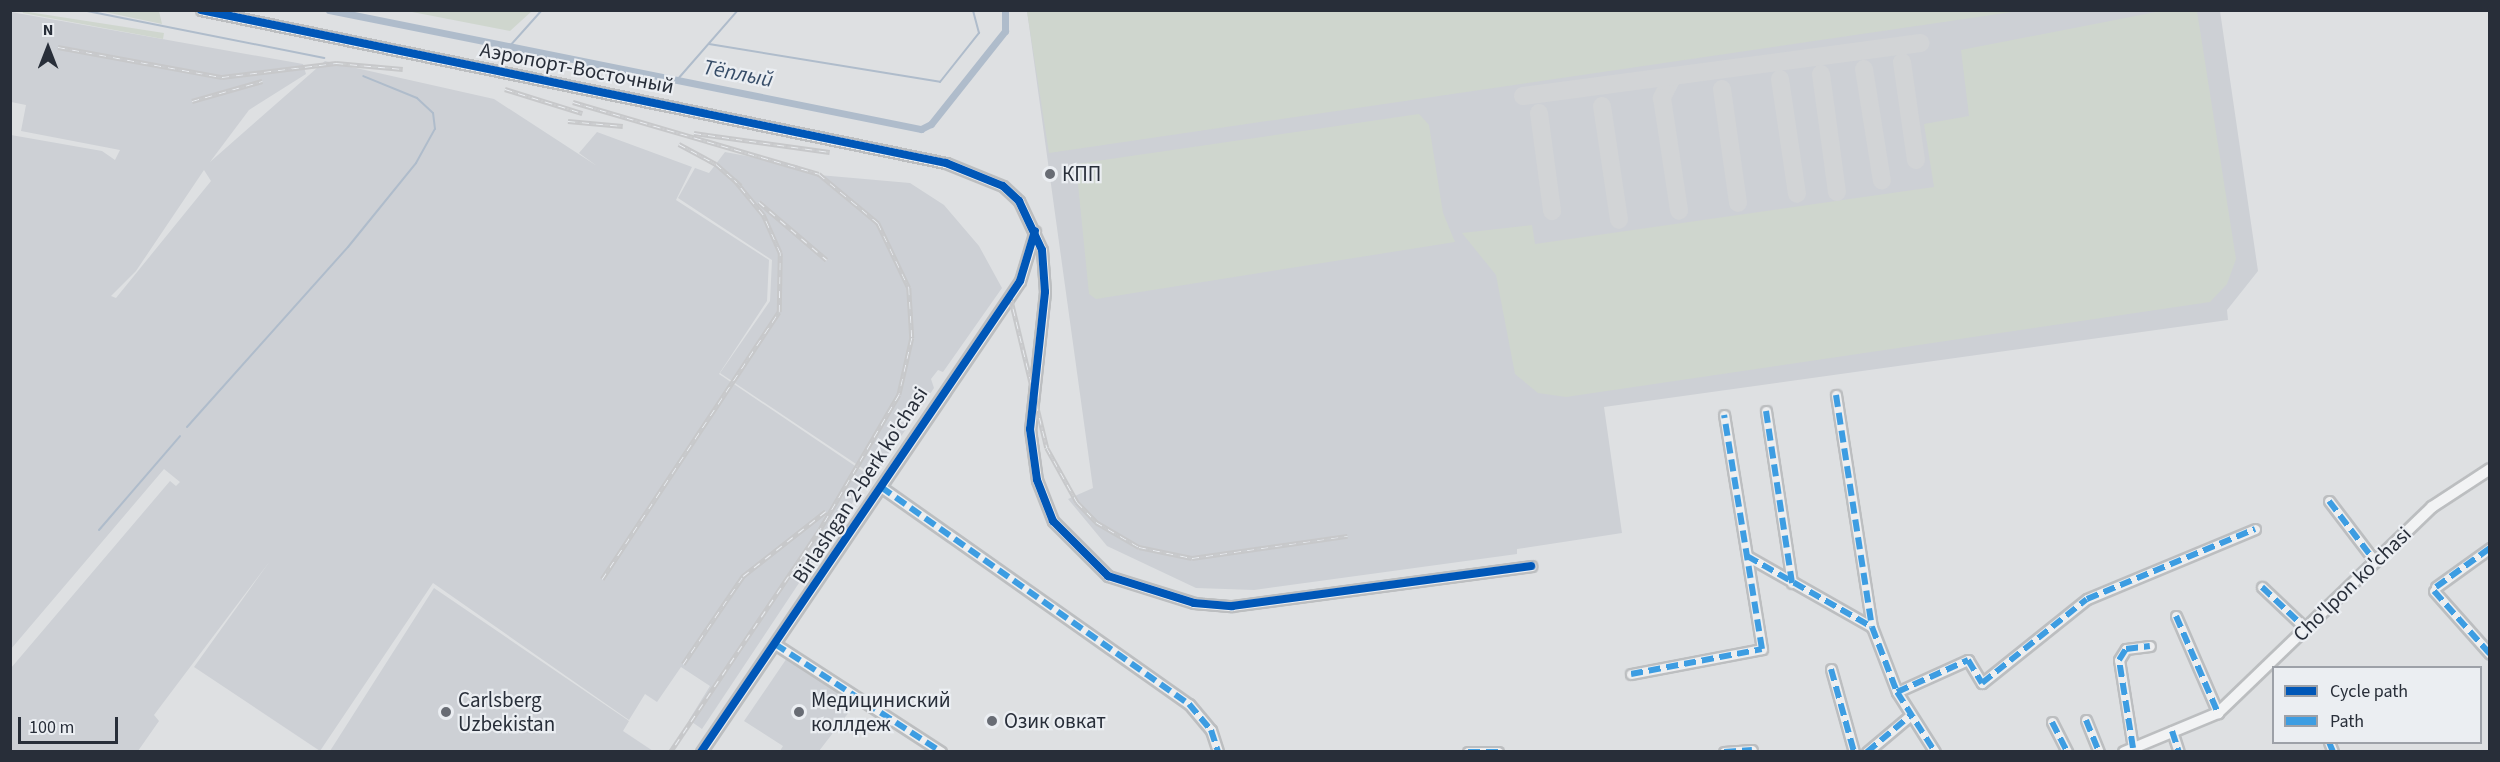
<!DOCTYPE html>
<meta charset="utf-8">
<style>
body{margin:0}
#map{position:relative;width:2500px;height:762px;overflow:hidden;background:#dee0e2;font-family:"Source Sans 3",sans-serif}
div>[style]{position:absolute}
.built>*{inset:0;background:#cdd0d5}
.green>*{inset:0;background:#cfd6ce}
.stream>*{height:2px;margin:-1px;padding:0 1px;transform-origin:1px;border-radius:1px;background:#afbccb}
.canal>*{height:7px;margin:-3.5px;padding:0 3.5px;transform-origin:3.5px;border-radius:3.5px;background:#afbccb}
.taxiway>*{height:18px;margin:-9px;padding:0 9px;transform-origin:9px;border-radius:9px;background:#d2d4d6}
.roads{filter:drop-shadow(2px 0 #bcbec0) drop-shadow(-2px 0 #bcbec0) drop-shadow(0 2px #bcbec0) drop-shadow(0 -2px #bcbec0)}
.minor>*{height:9px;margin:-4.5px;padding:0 4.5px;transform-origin:4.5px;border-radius:4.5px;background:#edeeef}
.major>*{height:10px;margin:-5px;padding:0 5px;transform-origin:5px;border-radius:5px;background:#f2f3f4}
.rail>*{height:4.5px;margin-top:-2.25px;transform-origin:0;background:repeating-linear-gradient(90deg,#ebeef2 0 7px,#c7c8ca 0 14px);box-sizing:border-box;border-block:2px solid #c7c8ca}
.quiet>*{height:6px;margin-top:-3px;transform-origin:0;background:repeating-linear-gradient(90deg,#3d9de2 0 12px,transparent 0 18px)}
.cycleway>*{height:8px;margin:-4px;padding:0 4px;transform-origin:4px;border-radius:4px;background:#0057b8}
.dots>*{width:16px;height:16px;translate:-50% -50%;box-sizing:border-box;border:3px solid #ebeef2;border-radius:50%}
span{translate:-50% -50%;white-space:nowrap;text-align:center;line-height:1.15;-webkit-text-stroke:4.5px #ebeef2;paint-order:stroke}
.street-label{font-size:21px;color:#282e39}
.poi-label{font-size:21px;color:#282e39}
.left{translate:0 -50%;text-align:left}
.water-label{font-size:22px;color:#374d68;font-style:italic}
.frame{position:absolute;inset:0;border:12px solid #282e39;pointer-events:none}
.legend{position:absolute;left:2272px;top:666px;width:210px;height:78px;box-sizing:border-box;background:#ebeef2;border:2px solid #9da1a8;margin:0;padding:8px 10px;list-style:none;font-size:18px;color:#282e39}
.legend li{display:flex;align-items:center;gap:12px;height:30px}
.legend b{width:30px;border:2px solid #9da1a8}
.north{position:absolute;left:18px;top:18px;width:60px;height:60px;-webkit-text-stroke:4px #ebeef2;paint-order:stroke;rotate:0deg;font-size:16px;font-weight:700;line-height:24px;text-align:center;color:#282e39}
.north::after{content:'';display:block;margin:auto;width:21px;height:27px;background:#282e39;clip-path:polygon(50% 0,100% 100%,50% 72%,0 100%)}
.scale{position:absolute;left:18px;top:717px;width:100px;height:27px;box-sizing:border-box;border:3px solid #282e39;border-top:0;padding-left:8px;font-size:18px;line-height:21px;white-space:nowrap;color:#282e39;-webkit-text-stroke:4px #ebeef2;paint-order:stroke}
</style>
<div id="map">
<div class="built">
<i style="clip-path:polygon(1027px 11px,2220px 11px,2258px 271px,2227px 310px,2228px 320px,1604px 407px,1622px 533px,1517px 549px,1517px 554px,1254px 590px,1196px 588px,1107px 546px,1068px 499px,1093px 488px)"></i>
<i style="clip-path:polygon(evenodd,11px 12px,303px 64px,306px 74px,249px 110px,210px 162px,325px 61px,494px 99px,597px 166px,579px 153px,597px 132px,692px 167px,676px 200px,769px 260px,767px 301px,719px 374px,870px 476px,702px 729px,689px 720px,710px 686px,681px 667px,657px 702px,645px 694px,629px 720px,433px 583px,320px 751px,194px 667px,270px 561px,154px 715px,159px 721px,138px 751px,11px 751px,11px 668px,170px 481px,176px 486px,180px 482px,164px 469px,11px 649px,11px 135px,102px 151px,115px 160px,120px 150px,21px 131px,26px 105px,11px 102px,11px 12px,204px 170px,211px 181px,116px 298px,111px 296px,136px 271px,204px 170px)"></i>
<i style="clip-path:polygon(725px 152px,796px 165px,819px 175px,910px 183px,944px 205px,979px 246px,1002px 288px,943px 372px,938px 370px,931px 379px,934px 388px,874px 476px,720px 373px,770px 301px,772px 260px,678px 198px,695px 168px,709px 173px)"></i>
<i style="clip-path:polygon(434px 588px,629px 721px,623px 731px,653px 751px,330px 751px)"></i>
<i style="clip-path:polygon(787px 658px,856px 703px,819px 751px,780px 751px,783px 746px,744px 721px)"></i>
</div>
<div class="green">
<i style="clip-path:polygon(22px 11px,164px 33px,163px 39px,23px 13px)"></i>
<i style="clip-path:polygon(100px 11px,159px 11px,162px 24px)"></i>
<i style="clip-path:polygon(407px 11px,532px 11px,510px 31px)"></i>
<i style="clip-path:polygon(1027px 11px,1027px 10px,2019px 11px,1049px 153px)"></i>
<i style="clip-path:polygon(2197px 11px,2236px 259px,2227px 284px,2210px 302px,1566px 397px,1538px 393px,1515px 374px,1496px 275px,1462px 233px,1532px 225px,1535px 244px,1934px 187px,1924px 124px,1969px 116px,1961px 50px,2161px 11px)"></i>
<i style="clip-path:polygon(1419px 114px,1429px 125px,1443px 213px,1455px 242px,1096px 299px,1089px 294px,1076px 164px)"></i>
</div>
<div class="stream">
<i style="left:82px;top:10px;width:247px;rotate:11.2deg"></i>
<i style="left:709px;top:44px;width:234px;rotate:9.3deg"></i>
<i style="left:940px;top:82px;width:63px;rotate:-51.5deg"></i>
<i style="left:979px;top:33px;width:24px;rotate:-105deg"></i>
<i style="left:508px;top:48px;width:51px;rotate:-48.2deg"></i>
<i style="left:677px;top:80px;width:93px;rotate:-48.9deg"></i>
<i style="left:187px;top:427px;width:241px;rotate:-48.2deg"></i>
<i style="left:348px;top:247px;width:108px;rotate:-51deg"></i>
<i style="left:416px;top:163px;width:39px;rotate:-61deg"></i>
<i style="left:435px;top:129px;width:16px;rotate:-97deg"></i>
<i style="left:433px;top:113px;width:22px;rotate:-137deg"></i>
<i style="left:417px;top:98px;width:58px;rotate:-157.8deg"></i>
<i style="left:99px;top:530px;width:124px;rotate:-49.2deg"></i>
</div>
<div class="canal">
<i style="left:329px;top:10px;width:604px;rotate:11.37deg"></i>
<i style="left:921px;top:129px;width:11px;rotate:-27deg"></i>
<i style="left:931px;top:124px;width:119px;rotate:-51.5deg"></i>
<i style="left:1005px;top:31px;width:21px;rotate:-90deg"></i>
</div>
<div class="taxiway">
<i style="left:1902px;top:62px;width:99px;rotate:81.9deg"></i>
<i style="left:1864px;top:69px;width:113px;rotate:80.9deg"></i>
<i style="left:1821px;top:74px;width:119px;rotate:82.3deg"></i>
<i style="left:1673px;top:76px;width:25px;rotate:117deg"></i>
<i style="left:1662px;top:98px;width:114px;rotate:81.4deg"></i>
<i style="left:1780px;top:79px;width:116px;rotate:81.6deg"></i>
<i style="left:1722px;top:89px;width:115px;rotate:82deg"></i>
<i style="left:1523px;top:96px;width:401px;rotate:-7.6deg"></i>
<i style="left:1602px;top:106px;width:115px;rotate:81.5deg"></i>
<i style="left:1539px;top:113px;width:99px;rotate:82.4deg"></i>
</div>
<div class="roads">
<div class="minor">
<i style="left:201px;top:10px;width:761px;rotate:11.61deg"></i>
<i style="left:946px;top:163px;width:61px;rotate:22deg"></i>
<i style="left:1003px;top:186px;width:22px;rotate:43deg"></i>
<i style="left:1019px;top:201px;width:54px;rotate:64.9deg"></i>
<i style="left:1042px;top:250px;width:42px;rotate:85.9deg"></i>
<i style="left:1045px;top:292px;width:138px;rotate:96.2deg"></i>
<i style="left:1030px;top:429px;width:51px;rotate:82.2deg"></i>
<i style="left:1037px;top:480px;width:44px;rotate:68.7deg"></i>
<i style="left:1053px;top:521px;width:78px;rotate:45deg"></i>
<i style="left:1108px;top:576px;width:90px;rotate:17.4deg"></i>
<i style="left:1194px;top:603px;width:38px;rotate:5deg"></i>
<i style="left:1232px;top:606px;width:302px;rotate:-7.6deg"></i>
<i style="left:1836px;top:395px;width:235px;rotate:81.2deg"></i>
<i style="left:1766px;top:411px;width:174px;rotate:81.4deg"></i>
<i style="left:881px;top:487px;width:377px;rotate:35.2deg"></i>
<i style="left:1189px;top:704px;width:34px;rotate:50deg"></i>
<i style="left:1211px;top:730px;width:23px;rotate:72deg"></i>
<i style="left:2329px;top:501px;width:74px;rotate:52.7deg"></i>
<i style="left:1747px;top:556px;width:144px;rotate:29.6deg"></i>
<i style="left:1872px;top:627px;width:70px;rotate:69deg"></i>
<i style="left:1897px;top:692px;width:71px;rotate:57.7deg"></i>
<i style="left:2262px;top:587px;width:58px;rotate:43.6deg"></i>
<i style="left:2436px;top:587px;width:67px;rotate:-35.8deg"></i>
<i style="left:2434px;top:591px;width:84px;rotate:48.4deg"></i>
<i style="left:2176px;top:616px;width:106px;rotate:66.6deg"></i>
<i style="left:775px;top:644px;width:198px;rotate:33deg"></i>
<i style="left:1831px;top:669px;width:86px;rotate:74.5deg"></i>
<i style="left:1631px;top:674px;width:133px;rotate:-10.8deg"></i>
<i style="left:1762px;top:649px;width:237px;rotate:-99.2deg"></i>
<i style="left:1897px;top:692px;width:78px;rotate:-24.3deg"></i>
<i style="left:1968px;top:660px;width:27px;rotate:59deg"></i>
<i style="left:1982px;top:683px;width:134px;rotate:-38.7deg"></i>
<i style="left:2087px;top:599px;width:182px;rotate:-22.6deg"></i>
<i style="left:2086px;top:720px;width:35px;rotate:68deg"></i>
<i style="left:2052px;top:722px;width:34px;rotate:63deg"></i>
<i style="left:2172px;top:731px;width:22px;rotate:72deg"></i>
<i style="left:2329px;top:742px;width:11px;rotate:68deg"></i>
<i style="left:2133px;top:748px;width:89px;rotate:-99deg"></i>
<i style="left:2119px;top:660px;width:13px;rotate:-58deg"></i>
<i style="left:2126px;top:649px;width:24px;rotate:-7deg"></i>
<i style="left:701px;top:752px;width:569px;rotate:-55.89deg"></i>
<i style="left:1020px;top:281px;width:52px;rotate:-73.3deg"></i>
<i style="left:1468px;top:752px;width:30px"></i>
<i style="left:1724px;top:752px;width:28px;rotate:-4deg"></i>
<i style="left:1867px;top:752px;width:57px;rotate:-40.1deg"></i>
</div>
<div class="major">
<i style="left:2124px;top:752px;width:102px;rotate:-22.5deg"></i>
<i style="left:2218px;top:713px;width:297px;rotate:-43.9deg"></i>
<i style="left:2432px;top:507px;width:69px;rotate:-33.2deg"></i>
</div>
</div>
<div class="rail">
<i style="left:58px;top:47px;width:167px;rotate:10.4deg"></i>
<i style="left:222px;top:77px;width:115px;rotate:-7deg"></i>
<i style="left:336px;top:63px;width:67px;rotate:5.1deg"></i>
<i style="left:505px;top:89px;width:81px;rotate:17.3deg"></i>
<i style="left:192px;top:101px;width:73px;rotate:-15.9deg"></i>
<i style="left:573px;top:102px;width:256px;rotate:16.3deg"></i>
<i style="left:819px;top:174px;width:77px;rotate:39.7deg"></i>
<i style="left:878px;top:223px;width:72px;rotate:64.5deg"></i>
<i style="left:909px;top:288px;width:50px;rotate:86.6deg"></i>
<i style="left:912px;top:338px;width:58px;rotate:102.8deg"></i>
<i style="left:899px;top:395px;width:156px;rotate:120.3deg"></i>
<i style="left:820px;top:530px;width:267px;rotate:123.9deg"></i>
<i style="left:568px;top:121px;width:55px;rotate:5.2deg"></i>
<i style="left:694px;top:133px;width:137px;rotate:8deg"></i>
<i style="left:679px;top:144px;width:42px;rotate:28.4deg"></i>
<i style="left:716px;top:164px;width:33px;rotate:41deg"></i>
<i style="left:759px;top:202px;width:89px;rotate:40.5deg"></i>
<i style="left:1010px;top:295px;width:157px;rotate:76.4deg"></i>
<i style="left:1047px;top:448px;width:62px;rotate:60.9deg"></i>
<i style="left:1077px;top:502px;width:28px;rotate:46deg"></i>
<i style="left:1096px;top:522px;width:50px;rotate:30.2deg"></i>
<i style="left:1139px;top:547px;width:54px;rotate:11.7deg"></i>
<i style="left:1192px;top:558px;width:157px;rotate:-8.1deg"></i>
<i style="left:602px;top:579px;width:320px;rotate:-56.5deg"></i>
<i style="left:779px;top:312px;width:59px;rotate:-89deg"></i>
<i style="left:780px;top:253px;width:42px;rotate:-114.1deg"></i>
<i style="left:763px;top:215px;width:45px;rotate:-129.6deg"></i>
<i style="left:683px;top:664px;width:107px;rotate:-55.7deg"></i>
<i style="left:743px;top:576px;width:105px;rotate:-38.1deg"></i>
</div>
<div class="quiet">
<i style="left:1836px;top:395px;width:235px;rotate:81.2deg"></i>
<i style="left:1766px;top:411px;width:174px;rotate:81.4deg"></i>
<i style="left:881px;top:487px;width:377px;rotate:35.2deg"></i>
<i style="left:1189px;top:704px;width:34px;rotate:50deg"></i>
<i style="left:1211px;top:730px;width:23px;rotate:72deg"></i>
<i style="left:2329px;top:501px;width:74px;rotate:52.7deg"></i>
<i style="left:1747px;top:556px;width:144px;rotate:29.6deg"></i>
<i style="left:1872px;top:627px;width:70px;rotate:69deg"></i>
<i style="left:1897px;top:692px;width:71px;rotate:57.7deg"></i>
<i style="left:2262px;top:587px;width:58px;rotate:43.6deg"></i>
<i style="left:2436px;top:587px;width:67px;rotate:-35.8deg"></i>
<i style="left:2434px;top:591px;width:84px;rotate:48.4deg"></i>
<i style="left:2176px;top:616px;width:106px;rotate:66.6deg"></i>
<i style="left:775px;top:644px;width:198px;rotate:33deg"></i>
<i style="left:1831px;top:669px;width:86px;rotate:74.5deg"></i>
<i style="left:1631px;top:674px;width:133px;rotate:-10.8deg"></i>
<i style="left:1762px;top:649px;width:237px;rotate:-99.2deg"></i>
<i style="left:1897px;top:692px;width:78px;rotate:-24.3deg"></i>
<i style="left:1968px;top:660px;width:27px;rotate:59deg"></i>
<i style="left:1982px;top:683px;width:134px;rotate:-38.7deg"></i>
<i style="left:2087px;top:599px;width:182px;rotate:-22.6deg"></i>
<i style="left:2086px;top:720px;width:35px;rotate:68deg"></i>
<i style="left:2052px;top:722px;width:34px;rotate:63deg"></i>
<i style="left:2172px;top:731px;width:22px;rotate:72deg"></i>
<i style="left:2329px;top:742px;width:11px;rotate:68deg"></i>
<i style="left:2133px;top:748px;width:89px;rotate:-99deg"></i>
<i style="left:2119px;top:660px;width:13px;rotate:-58deg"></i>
<i style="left:2126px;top:649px;width:24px;rotate:-7deg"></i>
<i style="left:1468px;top:752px;width:30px"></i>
<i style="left:1724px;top:752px;width:28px;rotate:-4deg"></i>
<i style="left:1867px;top:752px;width:57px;rotate:-40.1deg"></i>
</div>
<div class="cycleway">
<i style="left:201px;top:10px;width:761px;rotate:11.61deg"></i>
<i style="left:946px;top:163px;width:61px;rotate:22deg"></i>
<i style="left:1003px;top:186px;width:22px;rotate:43deg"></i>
<i style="left:1019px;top:201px;width:54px;rotate:64.9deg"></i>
<i style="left:1042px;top:250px;width:42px;rotate:85.9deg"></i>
<i style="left:1045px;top:292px;width:138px;rotate:96.2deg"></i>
<i style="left:1030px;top:429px;width:51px;rotate:82.2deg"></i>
<i style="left:1037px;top:480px;width:44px;rotate:68.7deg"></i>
<i style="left:1053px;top:521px;width:78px;rotate:45deg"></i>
<i style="left:1108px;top:576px;width:90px;rotate:17.4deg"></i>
<i style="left:1194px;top:603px;width:38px;rotate:5deg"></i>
<i style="left:1232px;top:606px;width:302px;rotate:-7.6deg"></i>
<i style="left:701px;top:752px;width:569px;rotate:-55.89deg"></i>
<i style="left:1020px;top:281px;width:52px;rotate:-73.3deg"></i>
</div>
<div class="dots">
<i style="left:1050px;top:174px;background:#686c74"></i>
<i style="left:446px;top:712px;background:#686c74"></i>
<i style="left:799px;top:712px;background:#686c74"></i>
<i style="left:992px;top:721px;background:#686c74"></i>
</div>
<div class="street-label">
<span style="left:577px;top:68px;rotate:11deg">Аэропорт-Восточный</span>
<span style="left:860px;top:485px;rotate:-57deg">Birlashgan 2-berk ko'chasi</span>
<span style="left:2352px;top:584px;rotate:-44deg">Cho'lpon ko'chasi</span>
</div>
<div class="poi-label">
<span class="left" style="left:1062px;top:174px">КПП</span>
<span class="left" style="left:458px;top:712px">Carlsberg<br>Uzbekistan</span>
<span class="left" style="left:811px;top:712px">Медициниский<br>коллдеж</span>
<span class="left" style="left:1004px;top:721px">Озик овкат</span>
</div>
<div class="water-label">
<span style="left:738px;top:74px;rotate:11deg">Тёплый</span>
</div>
<div class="frame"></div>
<ul class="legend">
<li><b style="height:8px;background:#0057b8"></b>Cycle path</li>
<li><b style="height:8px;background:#3d9de2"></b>Path</li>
</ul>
<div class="north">N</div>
<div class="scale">100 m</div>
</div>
